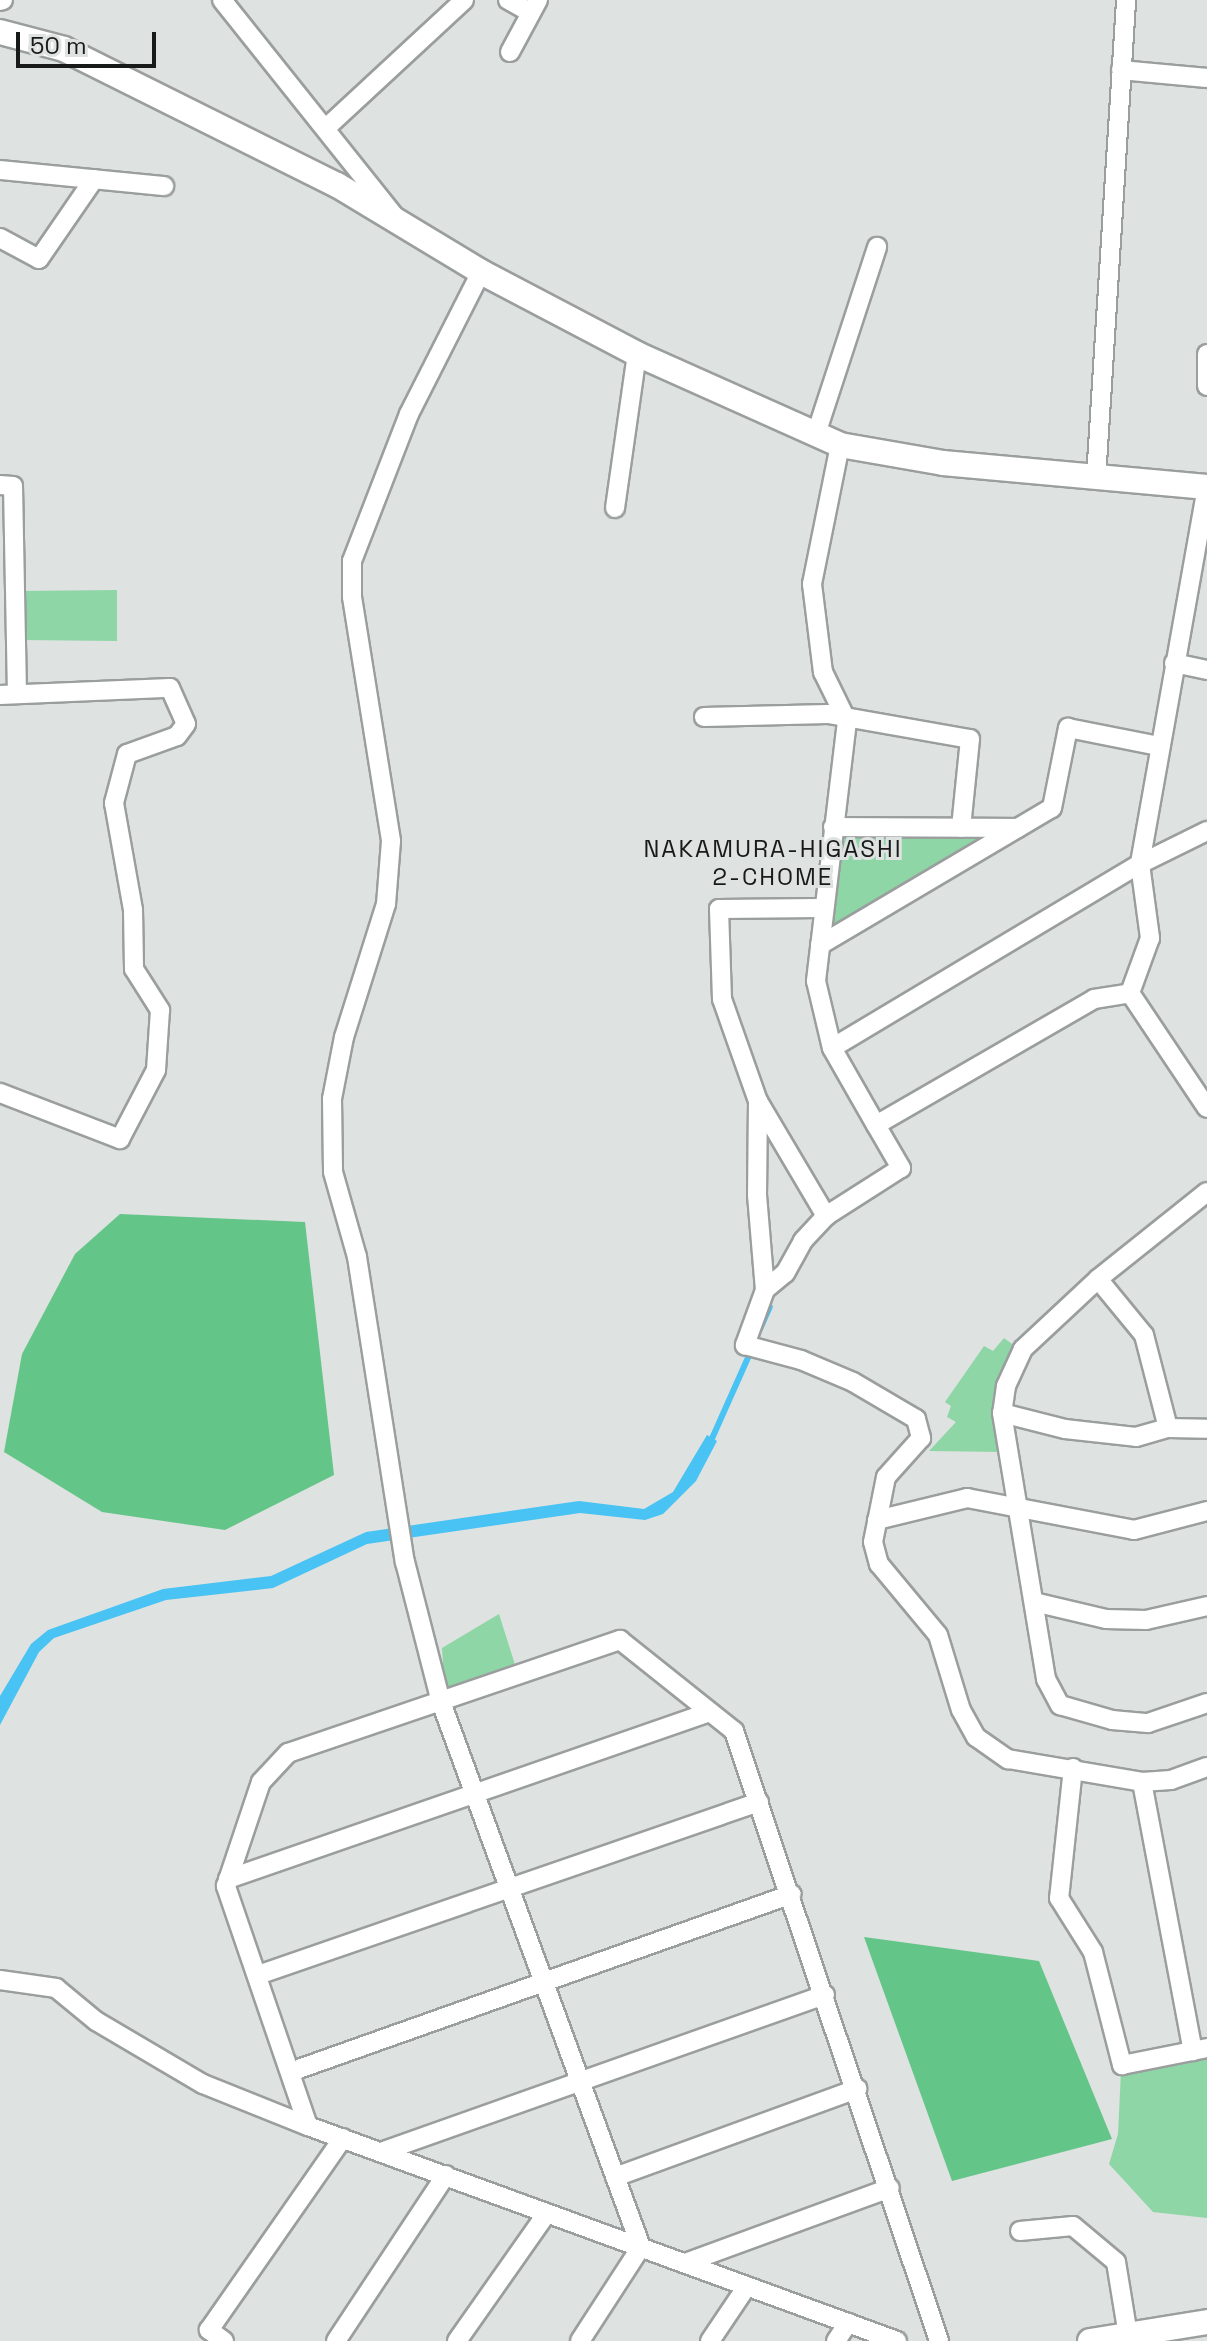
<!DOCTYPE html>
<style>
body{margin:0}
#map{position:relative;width:1207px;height:2341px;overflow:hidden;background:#dee2e1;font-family:"Space Grotesk",sans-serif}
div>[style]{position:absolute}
.green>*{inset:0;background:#8ed6a6}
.forest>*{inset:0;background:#64c589}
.water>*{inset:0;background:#48c3f4}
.stream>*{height:6px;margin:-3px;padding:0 3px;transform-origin:3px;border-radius:3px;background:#48c3f4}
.roads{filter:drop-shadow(2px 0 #9b9e9e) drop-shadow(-2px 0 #9b9e9e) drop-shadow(0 2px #9b9e9e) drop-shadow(0 -2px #9b9e9e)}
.minor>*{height:18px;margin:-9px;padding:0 9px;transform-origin:9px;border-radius:9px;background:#fff}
.tertiary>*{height:24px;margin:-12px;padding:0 12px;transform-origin:12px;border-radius:12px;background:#fff}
span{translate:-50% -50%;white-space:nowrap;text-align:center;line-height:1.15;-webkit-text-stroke:6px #dee2e1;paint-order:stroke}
.neighbourhood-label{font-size:24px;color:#181919;letter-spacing:2px}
.scale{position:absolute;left:16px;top:32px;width:140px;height:36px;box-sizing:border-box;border:4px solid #181919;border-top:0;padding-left:10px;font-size:24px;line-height:28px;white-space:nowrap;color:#181919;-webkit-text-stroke:6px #dee2e1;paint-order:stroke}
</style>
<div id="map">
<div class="green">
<i style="clip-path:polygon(117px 590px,117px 641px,21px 640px,20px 591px)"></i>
<i style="clip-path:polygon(1008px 831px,824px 940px,836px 832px)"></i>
<i style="clip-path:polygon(1004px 1338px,1016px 1347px,1003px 1452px,929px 1451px,956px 1422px,947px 1417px,951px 1406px,945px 1402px,984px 1346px,993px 1351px)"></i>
<i style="clip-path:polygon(499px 1614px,516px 1668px,445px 1696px,442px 1648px)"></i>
<i style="clip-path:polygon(1207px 2053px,1207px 2218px,1153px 2212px,1109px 2164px,1118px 2134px,1121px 2071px)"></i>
</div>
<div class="forest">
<i style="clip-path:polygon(120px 1214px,305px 1222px,334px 1475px,225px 1530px,102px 1512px,4px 1452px,22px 1354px,75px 1254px)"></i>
<i style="clip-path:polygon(864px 1937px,1039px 1961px,1112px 2139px,952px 2181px)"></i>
</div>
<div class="water">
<i style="clip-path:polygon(707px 1435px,717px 1441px,696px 1481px,663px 1514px,645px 1520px,580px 1513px,367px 1544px,273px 1588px,166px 1600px,54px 1638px,39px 1652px,0 1725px,0 1696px,31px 1644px,48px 1630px,163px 1589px,271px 1576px,366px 1532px,579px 1501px,644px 1509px,673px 1492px)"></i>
</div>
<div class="stream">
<i style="left:760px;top:1329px;width:24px;rotate:-66deg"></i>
<i style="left:710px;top:1443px;width:101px;rotate:-66deg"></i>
</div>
<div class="roads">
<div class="minor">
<i style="left:222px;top:0;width:278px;rotate:51.4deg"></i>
<i style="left:508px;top:0;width:26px;rotate:29deg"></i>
<i style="left:0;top:1px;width:3px;rotate:-18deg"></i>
<i style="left:510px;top:52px;width:59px;rotate:-61.7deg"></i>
<i style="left:1121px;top:70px;width:86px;rotate:5.3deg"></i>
<i style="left:326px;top:128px;width:188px;rotate:-42.8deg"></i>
<i style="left:0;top:170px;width:165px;rotate:5.6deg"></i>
<i style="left:0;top:238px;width:44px;rotate:28.3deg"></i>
<i style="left:39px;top:259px;width:97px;rotate:-55.5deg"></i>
<i style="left:481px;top:272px;width:159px;rotate:116.9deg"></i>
<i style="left:409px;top:414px;width:158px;rotate:111.2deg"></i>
<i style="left:352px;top:561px;width:36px;rotate:90deg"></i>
<i style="left:352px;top:597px;width:247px;rotate:80.9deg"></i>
<i style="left:391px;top:841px;width:63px;rotate:94.5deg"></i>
<i style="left:386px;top:904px;width:139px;rotate:107.5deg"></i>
<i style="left:344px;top:1037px;width:63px;rotate:101deg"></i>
<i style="left:332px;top:1099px;width:73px;rotate:89.2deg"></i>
<i style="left:333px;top:1172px;width:88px;rotate:74.2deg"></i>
<i style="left:357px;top:1257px;width:309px;rotate:81.1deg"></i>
<i style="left:405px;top:1562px;width:145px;rotate:75.6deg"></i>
<i style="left:441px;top:1702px;width:581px;rotate:69.85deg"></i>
<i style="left:641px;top:2247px;width:112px;rotate:123deg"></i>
<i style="left:1207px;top:354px;width:32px;rotate:90deg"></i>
<i style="left:816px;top:434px;width:197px;rotate:-71.9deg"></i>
<i style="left:840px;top:445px;width:142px;rotate:101.4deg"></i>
<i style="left:812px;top:584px;width:89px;rotate:82.9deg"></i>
<i style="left:823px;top:672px;width:55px;rotate:63.9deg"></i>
<i style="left:847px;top:721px;width:262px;rotate:96.8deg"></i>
<i style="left:816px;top:981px;width:69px;rotate:76.6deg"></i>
<i style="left:832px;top:1048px;width:89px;rotate:60.3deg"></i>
<i style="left:876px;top:1125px;width:252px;rotate:-30deg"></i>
<i style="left:1094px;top:999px;width:36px;rotate:-9deg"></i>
<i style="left:1096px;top:479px;width:480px;rotate:-86.4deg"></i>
<i style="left:0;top:485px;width:13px;rotate:4deg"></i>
<i style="left:13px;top:486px;width:208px;rotate:88.9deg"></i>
<i style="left:1207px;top:487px;width:383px;rotate:100.1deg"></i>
<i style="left:1140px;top:864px;width:75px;rotate:82.3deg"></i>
<i style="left:1150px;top:938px;width:59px;rotate:110deg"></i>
<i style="left:1130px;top:993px;width:138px;rotate:56.2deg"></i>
<i style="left:615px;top:508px;width:156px;rotate:-81.9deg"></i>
<i style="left:1174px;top:663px;width:34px;rotate:12deg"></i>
<i style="left:0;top:695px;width:170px;rotate:-2.4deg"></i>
<i style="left:170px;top:688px;width:39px;rotate:66deg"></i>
<i style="left:186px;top:724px;width:15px;rotate:127deg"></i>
<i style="left:177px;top:736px;width:53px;rotate:160.2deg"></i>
<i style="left:127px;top:754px;width:51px;rotate:104.9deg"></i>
<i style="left:114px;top:803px;width:109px;rotate:79.9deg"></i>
<i style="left:133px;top:910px;width:59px;rotate:89deg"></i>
<i style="left:134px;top:969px;width:49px;rotate:57.6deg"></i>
<i style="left:160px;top:1010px;width:60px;rotate:93.8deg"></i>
<i style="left:156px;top:1070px;width:78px;rotate:117.6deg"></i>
<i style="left:120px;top:1139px;width:129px;rotate:-159deg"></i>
<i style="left:704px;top:717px;width:124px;rotate:-1.4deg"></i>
<i style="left:828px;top:714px;width:144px;rotate:10deg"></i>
<i style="left:970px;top:739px;width:89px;rotate:95.8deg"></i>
<i style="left:833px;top:827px;width:185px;rotate:0.3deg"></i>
<i style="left:821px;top:908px;width:102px;rotate:179.4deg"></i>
<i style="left:719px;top:909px;width:90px;rotate:88.1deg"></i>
<i style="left:722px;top:999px;width:108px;rotate:70.6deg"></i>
<i style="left:758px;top:1101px;width:134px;rotate:59.4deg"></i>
<i style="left:820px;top:945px;width:269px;rotate:-30.6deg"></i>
<i style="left:1052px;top:808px;width:82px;rotate:-78.7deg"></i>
<i style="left:1068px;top:728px;width:93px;rotate:11.2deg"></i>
<i style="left:832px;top:1048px;width:359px;rotate:-30.9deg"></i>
<i style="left:1140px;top:864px;width:75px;rotate:-26.2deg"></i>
<i style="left:758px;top:1101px;width:94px;rotate:90.6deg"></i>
<i style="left:757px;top:1195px;width:95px;rotate:85.2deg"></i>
<i style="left:876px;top:1125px;width:50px;rotate:59.8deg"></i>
<i style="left:901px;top:1168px;width:89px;rotate:147.4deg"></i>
<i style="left:826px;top:1216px;width:34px;rotate:133deg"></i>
<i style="left:803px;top:1241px;width:37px;rotate:119deg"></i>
<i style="left:785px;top:1273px;width:26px;rotate:140deg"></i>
<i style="left:765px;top:1290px;width:59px;rotate:110deg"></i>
<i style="left:745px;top:1345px;width:58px;rotate:15deg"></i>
<i style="left:801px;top:1360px;width:56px;rotate:22.9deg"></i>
<i style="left:853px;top:1382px;width:73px;rotate:30.4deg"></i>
<i style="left:916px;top:1419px;width:20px;rotate:75deg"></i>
<i style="left:921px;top:1438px;width:52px;rotate:131.9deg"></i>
<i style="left:886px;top:1477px;width:66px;rotate:101.3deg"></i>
<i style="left:873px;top:1542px;width:23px;rotate:75deg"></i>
<i style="left:879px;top:1564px;width:92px;rotate:50.3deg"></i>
<i style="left:938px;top:1635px;width:78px;rotate:73deg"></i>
<i style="left:961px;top:1710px;width:31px;rotate:61deg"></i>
<i style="left:976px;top:1737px;width:39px;rotate:35deg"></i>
<i style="left:1008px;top:1759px;width:136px;rotate:9.7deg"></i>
<i style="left:1142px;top:1782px;width:29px;rotate:-4deg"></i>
<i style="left:1171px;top:1780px;width:38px;rotate:-20deg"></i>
<i style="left:1207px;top:1192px;width:139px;rotate:141.4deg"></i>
<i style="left:1098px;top:1279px;width:103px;rotate:137deg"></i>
<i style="left:1023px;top:1349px;width:41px;rotate:114.7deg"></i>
<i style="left:1006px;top:1386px;width:27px;rotate:98deg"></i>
<i style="left:1002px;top:1413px;width:270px;rotate:80.6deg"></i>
<i style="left:1046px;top:1679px;width:30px;rotate:62deg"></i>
<i style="left:1060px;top:1705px;width:54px;rotate:16.1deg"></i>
<i style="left:1112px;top:1720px;width:36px;rotate:5deg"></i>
<i style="left:1148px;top:1723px;width:62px;rotate:-18.7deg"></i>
<i style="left:1098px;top:1279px;width:72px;rotate:50.6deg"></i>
<i style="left:1144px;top:1335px;width:96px;rotate:75.5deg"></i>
<i style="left:1002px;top:1413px;width:65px;rotate:14.3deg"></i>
<i style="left:1065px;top:1429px;width:71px;rotate:6.4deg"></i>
<i style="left:1136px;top:1437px;width:33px;rotate:-16deg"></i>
<i style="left:1168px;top:1428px;width:39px;rotate:1deg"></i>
<i style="left:877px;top:1520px;width:93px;rotate:-13.7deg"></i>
<i style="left:967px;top:1498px;width:170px;rotate:10.8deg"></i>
<i style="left:1134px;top:1530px;width:75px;rotate:-14.6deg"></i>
<i style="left:1034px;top:1602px;width:74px;rotate:13.3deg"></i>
<i style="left:1106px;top:1619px;width:40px;rotate:1.4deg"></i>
<i style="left:1146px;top:1620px;width:63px;rotate:-12.9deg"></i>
<i style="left:1073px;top:1768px;width:131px;rotate:96.1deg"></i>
<i style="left:1059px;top:1898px;width:64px;rotate:57.8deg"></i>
<i style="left:1093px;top:1952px;width:117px;rotate:75.6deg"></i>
<i style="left:1122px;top:2065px;width:87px;rotate:-11.3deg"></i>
<i style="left:1142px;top:1782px;width:274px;rotate:79.3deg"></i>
<i style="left:228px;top:1879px;width:510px;rotate:-19.11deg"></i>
<i style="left:258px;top:1975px;width:530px;rotate:-19.05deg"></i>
<i style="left:0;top:1980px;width:57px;rotate:8.1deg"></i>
<i style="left:56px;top:1988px;width:52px;rotate:39.5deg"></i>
<i style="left:96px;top:2021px;width:124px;rotate:30.5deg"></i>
<i style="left:203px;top:2084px;width:113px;rotate:21.8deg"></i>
<i style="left:308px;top:2126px;width:627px;rotate:20.05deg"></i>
<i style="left:293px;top:2071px;width:529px;rotate:-19.53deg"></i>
<i style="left:308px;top:2126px;width:254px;rotate:-108.9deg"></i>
<i style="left:226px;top:1886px;width:110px;rotate:-71.4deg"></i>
<i style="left:261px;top:1782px;width:40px;rotate:-47deg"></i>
<i style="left:288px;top:1753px;width:351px;rotate:-18.8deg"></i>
<i style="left:620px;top:1640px;width:146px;rotate:38.6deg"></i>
<i style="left:734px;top:1731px;width:644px;rotate:71.42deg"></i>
<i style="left:381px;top:2152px;width:471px;rotate:-19.5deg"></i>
<i style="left:615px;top:2177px;width:258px;rotate:-20deg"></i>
<i style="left:1020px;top:2231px;width:53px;rotate:-5.4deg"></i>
<i style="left:1073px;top:2226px;width:56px;rotate:39.9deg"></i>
<i style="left:1116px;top:2262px;width:74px;rotate:80.7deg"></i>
<i style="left:685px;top:2263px;width:218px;rotate:-20.1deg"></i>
<i style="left:224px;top:2341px;width:19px;rotate:-144deg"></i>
<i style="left:209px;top:2330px;width:234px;rotate:-55.1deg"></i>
<i style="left:336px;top:2341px;width:199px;rotate:-56.5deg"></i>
<i style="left:457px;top:2341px;width:156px;rotate:-54.9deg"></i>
<i style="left:710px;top:2341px;width:66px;rotate:-56.1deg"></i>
<i style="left:836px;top:2341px;width:22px;rotate:-56deg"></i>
</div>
<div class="tertiary">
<i style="left:0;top:32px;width:66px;rotate:14.9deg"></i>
<i style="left:64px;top:49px;width:305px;rotate:26.5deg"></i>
<i style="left:337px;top:185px;width:168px;rotate:31.1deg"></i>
<i style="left:481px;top:272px;width:176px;rotate:27.7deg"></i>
<i style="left:637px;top:354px;width:222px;rotate:24.1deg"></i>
<i style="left:840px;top:445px;width:105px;rotate:9.9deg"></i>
<i style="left:943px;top:463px;width:265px;rotate:5.2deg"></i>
<i style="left:1090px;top:2341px;width:119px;rotate:-9.2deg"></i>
</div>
</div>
<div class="neighbourhood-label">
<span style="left:773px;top:863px">NAKAMURA-HIGASHI<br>2-CHOME</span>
</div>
<div class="scale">50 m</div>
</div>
